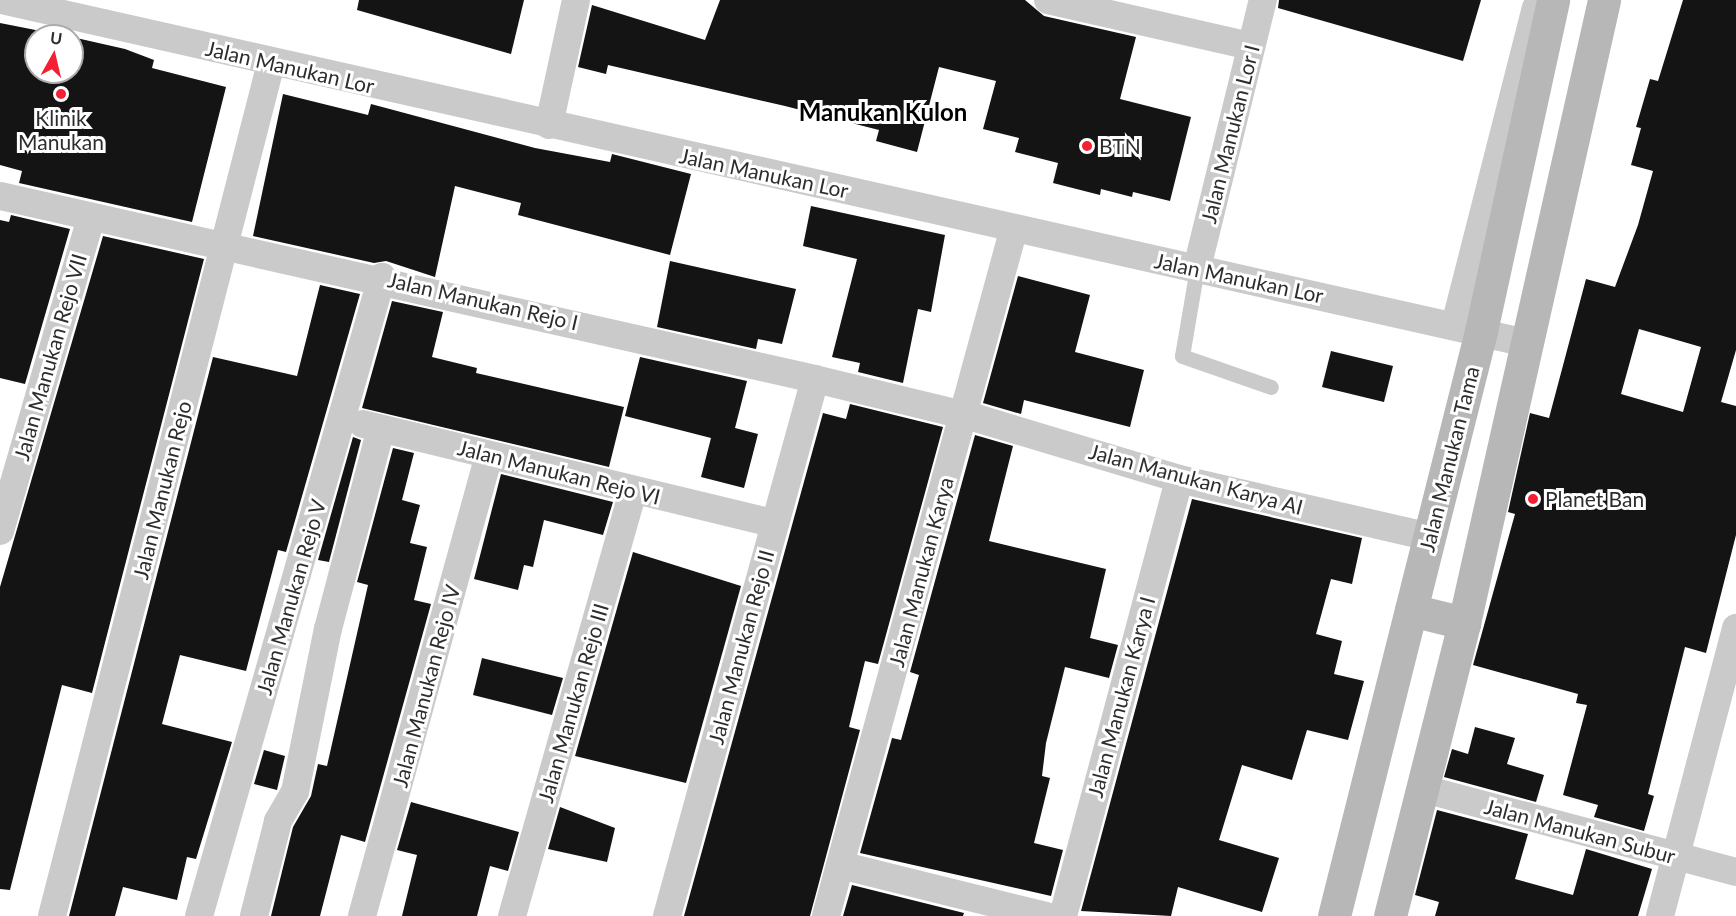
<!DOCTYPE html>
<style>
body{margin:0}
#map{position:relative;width:1736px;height:916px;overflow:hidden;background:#fff;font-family:Lato,sans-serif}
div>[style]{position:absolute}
.building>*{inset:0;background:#141414}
.lane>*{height:15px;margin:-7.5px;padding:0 7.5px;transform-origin:7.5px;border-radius:7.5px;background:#cacaca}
.street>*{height:28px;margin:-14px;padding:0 14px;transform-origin:14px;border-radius:14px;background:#cacaca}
.secondary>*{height:33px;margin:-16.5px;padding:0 16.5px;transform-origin:16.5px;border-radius:16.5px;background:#b7b7b7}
.dots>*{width:16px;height:16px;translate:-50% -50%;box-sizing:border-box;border:3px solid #fff;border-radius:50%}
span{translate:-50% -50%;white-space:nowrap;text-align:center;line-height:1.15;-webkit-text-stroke:6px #fff;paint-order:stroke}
.street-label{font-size:21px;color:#2d2d2d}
.poi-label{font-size:21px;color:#2d2d2d}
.left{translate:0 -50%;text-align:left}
.quarter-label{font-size:24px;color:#000;font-weight:700}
.north{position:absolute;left:24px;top:24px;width:60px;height:60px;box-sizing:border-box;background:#fff;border:2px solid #ababab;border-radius:50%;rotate:8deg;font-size:16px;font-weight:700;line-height:24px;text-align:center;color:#2d2d2d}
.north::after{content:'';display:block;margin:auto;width:21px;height:27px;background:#f41f33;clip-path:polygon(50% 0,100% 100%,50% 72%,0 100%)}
</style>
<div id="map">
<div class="building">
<i style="clip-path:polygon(359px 0,524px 0,511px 54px,357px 10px)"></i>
<i style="clip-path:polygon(720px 0,1025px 0,1044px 16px,1136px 37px,1120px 99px,1191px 117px,1170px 201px,1133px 192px,1132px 197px,1101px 189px,1100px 195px,1053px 183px,1058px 163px,1015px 152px,1019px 138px,983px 129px,996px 81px,939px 67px,917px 152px,876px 141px,879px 130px,785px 106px,608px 65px,606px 74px,578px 67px,592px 5px,705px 40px)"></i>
<i style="clip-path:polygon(1279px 0,1481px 0,1463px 61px,1278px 8px)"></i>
<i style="clip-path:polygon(evenodd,1683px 0,1736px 0,1736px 350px,1721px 402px,1736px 406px,1736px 535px,1706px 653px,1685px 647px,1648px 794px,1654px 796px,1644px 831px,1594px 817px,1598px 805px,1563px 795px,1587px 705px,1576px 703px,1578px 694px,1473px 665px,1515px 514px,1508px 512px,1530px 413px,1549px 418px,1586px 279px,1615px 287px,1638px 225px,1653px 171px,1631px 165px,1641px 128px,1636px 127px,1650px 79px,1658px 81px,1683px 0,1639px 329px,1701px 347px,1683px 412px,1621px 394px,1639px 329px)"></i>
<i style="clip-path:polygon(0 23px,66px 36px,36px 36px,36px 72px,72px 72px,72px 37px,125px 49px,154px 60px,152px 68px,226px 87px,192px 222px,19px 183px,22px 171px,0 165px)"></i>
<i style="clip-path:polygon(283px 94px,368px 115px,371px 104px,535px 148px,610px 162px,612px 154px,691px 174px,670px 255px,518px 215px,521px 203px,455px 186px,435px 277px,386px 261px,374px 263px,253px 236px)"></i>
<i style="clip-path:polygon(811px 206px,945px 235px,931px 312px,918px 309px,903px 383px,858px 372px,860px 363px,832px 357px,857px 259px,803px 246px)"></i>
<i style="clip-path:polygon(11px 215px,70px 229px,25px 384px,0 378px,0 220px,9px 222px)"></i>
<i style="clip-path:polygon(103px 236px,204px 259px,92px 693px,62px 685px,10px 890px,0 889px,0 587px)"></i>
<i style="clip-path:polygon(670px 261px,796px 289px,782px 344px,758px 339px,756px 349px,657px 327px)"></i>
<i style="clip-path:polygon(1018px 276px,1090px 295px,1075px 352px,1144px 370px,1130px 427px,1024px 400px,1021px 414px,983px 403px)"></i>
<i style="clip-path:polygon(320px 285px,360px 294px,286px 552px,278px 550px,246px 671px,180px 655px,162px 724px,232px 742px,196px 859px,187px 857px,177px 900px,123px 887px,115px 916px,69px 916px,213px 357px,297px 376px)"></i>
<i style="clip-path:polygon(392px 301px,443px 312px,432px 357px,477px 368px,476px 373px,624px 407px,609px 467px,362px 408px)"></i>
<i style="clip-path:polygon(1331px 351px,1393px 366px,1384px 402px,1322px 387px)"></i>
<i style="clip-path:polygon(640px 357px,747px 381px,735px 428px,758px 434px,744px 488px,701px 477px,711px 438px,625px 416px)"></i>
<i style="clip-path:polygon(850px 404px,943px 427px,878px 664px,865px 661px,849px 727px,860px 730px,810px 916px,684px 916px,823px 413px,846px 419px)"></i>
<i style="clip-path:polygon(975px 435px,1013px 446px,989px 541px,1106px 569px,1090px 638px,1118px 645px,1109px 678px,1065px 667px,1046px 743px,1042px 776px,1050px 778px,1034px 843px,1063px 850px,1051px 896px,860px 853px,892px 738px,901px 740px,919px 675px,910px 672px)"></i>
<i style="clip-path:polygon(353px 437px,361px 440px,329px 562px,318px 560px)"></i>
<i style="clip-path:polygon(393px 448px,414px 453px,402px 500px,420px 505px,410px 543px,427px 547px,414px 600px,431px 604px,365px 842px,341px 835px,320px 916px,271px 916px,293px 827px,311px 796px,318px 764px,327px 766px,368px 585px,357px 582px)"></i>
<i style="clip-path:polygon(501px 474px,613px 502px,603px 535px,544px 520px,533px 567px,524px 565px,518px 590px,474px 579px)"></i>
<i style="clip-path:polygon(1192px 499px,1362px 538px,1352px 584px,1331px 579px,1316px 634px,1342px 641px,1334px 674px,1364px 681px,1357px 707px,1348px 740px,1307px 730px,1292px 780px,1242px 765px,1219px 840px,1279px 858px,1262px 912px,1178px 887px,1171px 916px,1081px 911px)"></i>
<i style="clip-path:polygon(633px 552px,741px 586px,686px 783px,575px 756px)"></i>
<i style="clip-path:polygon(482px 658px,563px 678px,552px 715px,473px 695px)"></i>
<i style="clip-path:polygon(1475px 727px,1515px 738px,1507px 764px,1544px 775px,1536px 802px,1444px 777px,1452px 749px,1468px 754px)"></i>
<i style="clip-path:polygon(264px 750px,285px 756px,277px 790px,254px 784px)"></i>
<i style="clip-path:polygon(411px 802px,519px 832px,508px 871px,490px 866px,477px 916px,402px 916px,417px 855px,397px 850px)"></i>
<i style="clip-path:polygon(560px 807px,615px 828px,607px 862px,548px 849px)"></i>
<i style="clip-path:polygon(1437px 810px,1528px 834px,1515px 879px,1573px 895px,1586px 849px,1652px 869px,1638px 916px,1435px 916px,1439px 902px,1415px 895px)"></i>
<i style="clip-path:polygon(852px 885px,964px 913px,963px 916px,843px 916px)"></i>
</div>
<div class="lane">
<i style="left:1197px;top:268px;width:89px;rotate:99.7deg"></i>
<i style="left:1182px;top:356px;width:94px;rotate:19.2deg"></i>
</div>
<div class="street">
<i style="left:1px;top:0;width:1564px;rotate:12.67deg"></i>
<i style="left:1048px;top:0;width:208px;rotate:12.8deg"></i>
<i style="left:549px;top:125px;width:128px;rotate:-77.8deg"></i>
<i style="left:0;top:196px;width:835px;rotate:12.66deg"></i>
<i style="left:815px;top:379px;width:166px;rotate:13.6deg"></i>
<i style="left:976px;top:418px;width:212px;rotate:16.7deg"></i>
<i style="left:1179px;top:479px;width:259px;rotate:13deg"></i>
<i style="left:1197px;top:268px;width:276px;rotate:-76.2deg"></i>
<i style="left:1455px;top:325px;width:327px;rotate:-75.7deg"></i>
<i style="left:363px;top:424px;width:424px;rotate:13.6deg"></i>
<i style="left:0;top:531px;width:327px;rotate:-73.8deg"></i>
<i style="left:1424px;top:789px;width:323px;rotate:14.9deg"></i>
<i style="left:840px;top:865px;width:212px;rotate:13.9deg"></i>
<i style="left:52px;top:916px;width:881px;rotate:-75.6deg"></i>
<i style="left:199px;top:916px;width:665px;rotate:-74.02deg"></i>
<i style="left:254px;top:916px;width:98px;rotate:-75.8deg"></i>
<i style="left:278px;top:821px;width:34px;rotate:-60deg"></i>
<i style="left:295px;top:792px;width:166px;rotate:-78.6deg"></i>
<i style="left:328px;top:629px;width:207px;rotate:-75.2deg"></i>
<i style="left:362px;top:916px;width:478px;rotate:-74.6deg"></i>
<i style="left:512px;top:916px;width:443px;rotate:-74.1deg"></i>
<i style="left:667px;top:916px;width:557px;rotate:-74.59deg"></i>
<i style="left:826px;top:916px;width:713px;rotate:-74.72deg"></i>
<i style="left:1063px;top:916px;width:452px;rotate:-75.1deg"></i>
<i style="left:1660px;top:916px;width:298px;rotate:-75.2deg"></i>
</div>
<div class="secondary">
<i style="left:1411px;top:610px;width:55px;rotate:13.8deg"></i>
<i style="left:1334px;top:916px;width:603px;rotate:-75.89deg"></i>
<i style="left:1481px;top:331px;width:339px;rotate:-77.7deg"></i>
<i style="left:1390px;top:916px;width:302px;rotate:-75.8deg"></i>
<i style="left:1464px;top:623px;width:639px;rotate:-77.33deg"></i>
</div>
<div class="dots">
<i style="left:61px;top:94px;background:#f41f33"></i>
<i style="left:1087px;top:146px;background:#f41f33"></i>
<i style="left:1533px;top:499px;background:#f41f33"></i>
</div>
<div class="street-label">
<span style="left:290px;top:67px;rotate:13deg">Jalan Manukan Lor</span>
<span style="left:1230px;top:134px;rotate:-76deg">Jalan Manukan Lor I</span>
<span style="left:764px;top:173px;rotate:12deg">Jalan Manukan Lor</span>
<span style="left:1239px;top:278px;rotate:12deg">Jalan Manukan Lor</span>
<span style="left:483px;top:301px;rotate:13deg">Jalan Manukan Rejo I</span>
<span style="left:50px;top:357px;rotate:-74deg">Jalan Manukan Rejo VII</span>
<span style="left:1449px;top:459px;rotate:-76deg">Jalan Manukan Tama</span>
<span style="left:559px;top:472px;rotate:14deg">Jalan Manukan Rejo VI</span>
<span style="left:1196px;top:479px;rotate:15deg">Jalan Manukan Karya AI</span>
<span style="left:162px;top:490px;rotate:-76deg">Jalan Manukan Rejo</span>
<span style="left:921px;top:572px;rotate:-75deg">Jalan Manukan Karya</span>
<span style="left:291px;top:597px;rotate:-74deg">Jalan Manukan Rejo V</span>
<span style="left:741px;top:647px;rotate:-75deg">Jalan Manukan Rejo II</span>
<span style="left:426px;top:686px;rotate:-75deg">Jalan Manukan Rejo IV</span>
<span style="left:1121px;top:697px;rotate:-75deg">Jalan Manukan Karya I</span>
<span style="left:573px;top:703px;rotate:-74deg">Jalan Manukan Rejo III</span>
<span style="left:1580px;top:831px;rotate:15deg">Jalan Manukan Subur</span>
</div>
<div class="poi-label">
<span style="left:61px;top:130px">Klinik<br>Manukan</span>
<span class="left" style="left:1099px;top:146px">BTN</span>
<span class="left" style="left:1545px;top:499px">Planet Ban</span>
</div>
<div class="quarter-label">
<span style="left:883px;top:112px">Manukan Kulon</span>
</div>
<div class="north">U</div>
</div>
